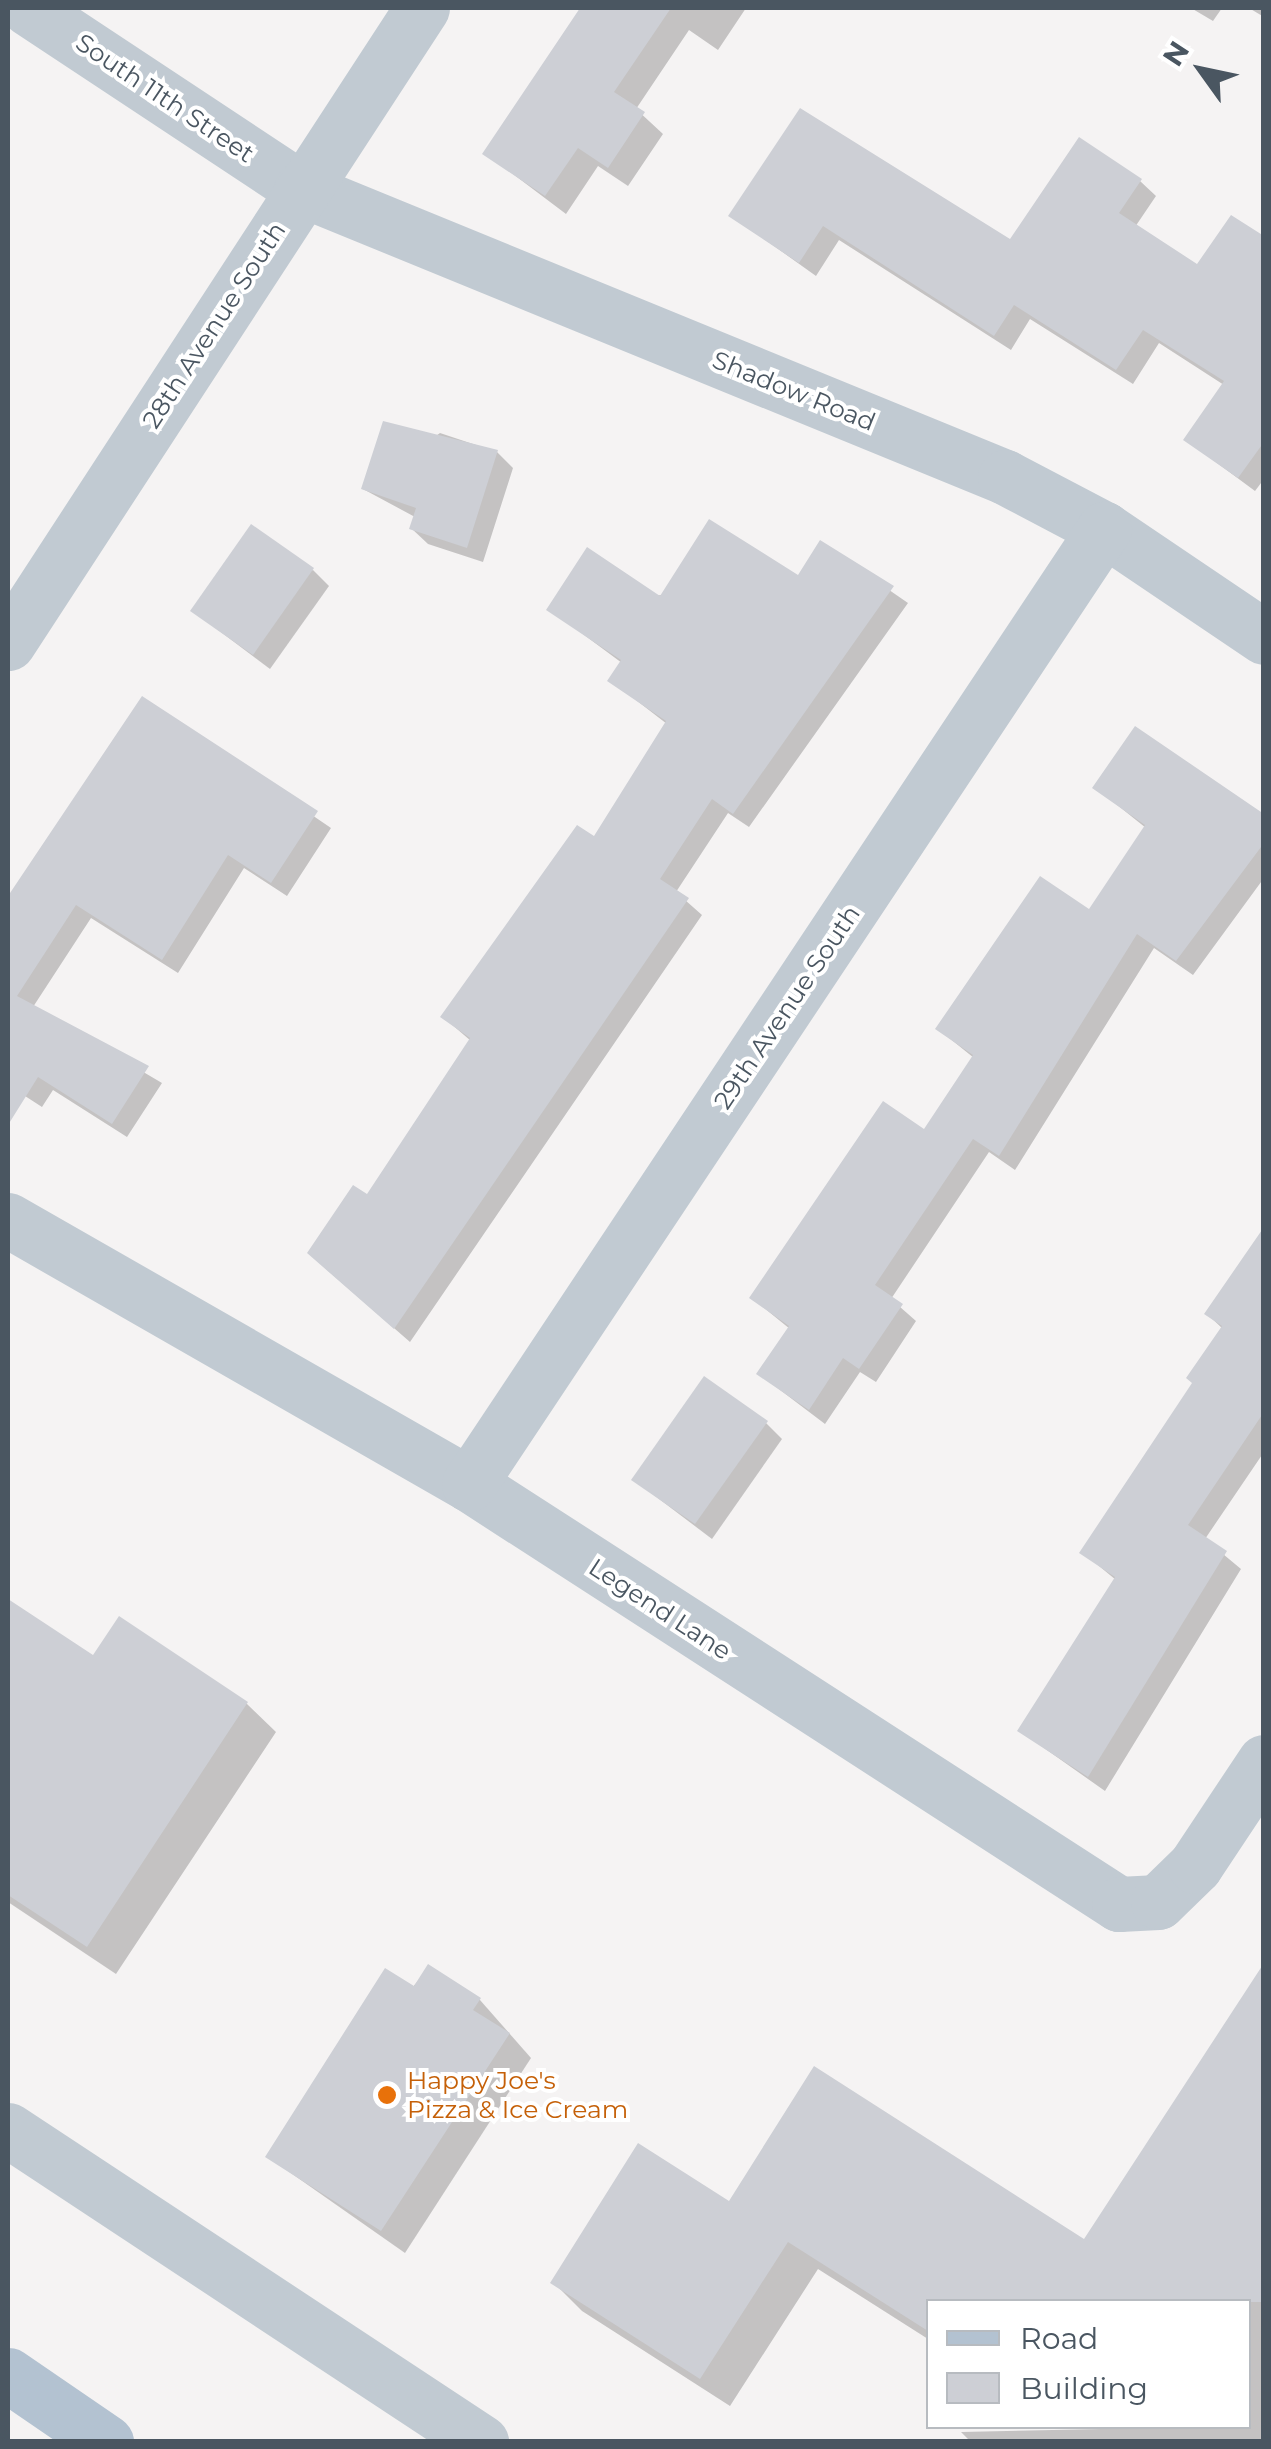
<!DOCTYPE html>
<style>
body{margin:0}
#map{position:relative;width:1271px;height:2449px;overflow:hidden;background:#f5f3f3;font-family:Montserrat,sans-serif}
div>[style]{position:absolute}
.shadow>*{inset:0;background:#0003}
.building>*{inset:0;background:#cdcfd5}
.minor>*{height:55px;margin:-27.5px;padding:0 27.5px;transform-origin:27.5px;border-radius:27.5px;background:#c1cad2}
.primary>*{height:55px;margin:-27.5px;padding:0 27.5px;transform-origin:27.5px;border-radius:27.5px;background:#b3c2d1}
.dots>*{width:28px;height:28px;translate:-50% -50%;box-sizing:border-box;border:5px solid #fff;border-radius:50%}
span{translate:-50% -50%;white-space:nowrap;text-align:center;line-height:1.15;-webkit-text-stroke:8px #fff;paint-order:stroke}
.street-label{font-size:25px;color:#4a5661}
.food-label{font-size:25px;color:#c56008}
.left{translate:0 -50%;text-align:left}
.frame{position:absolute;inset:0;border:10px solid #4a5661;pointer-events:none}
.legend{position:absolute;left:926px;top:2299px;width:325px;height:130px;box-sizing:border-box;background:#fff;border:2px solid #b7bbc0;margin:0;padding:12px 18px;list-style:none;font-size:30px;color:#4a5661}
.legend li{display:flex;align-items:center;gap:20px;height:50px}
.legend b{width:50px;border:2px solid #b7bbc0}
.north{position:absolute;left:1151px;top:20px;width:100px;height:100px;-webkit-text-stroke:8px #fff;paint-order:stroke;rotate:303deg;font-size:28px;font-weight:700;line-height:40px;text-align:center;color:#4a5661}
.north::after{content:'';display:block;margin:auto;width:35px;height:45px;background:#4a5661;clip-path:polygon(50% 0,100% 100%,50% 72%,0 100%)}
</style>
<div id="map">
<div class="shadow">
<i style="clip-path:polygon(582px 8px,746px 8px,718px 50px,689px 30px,636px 109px,663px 134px,628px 186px,598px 166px,566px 214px,485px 153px)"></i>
<i style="clip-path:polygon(1191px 8px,1222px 8px,1213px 21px)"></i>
<i style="clip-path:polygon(1249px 8px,1264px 8px,1264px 17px)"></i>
<i style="clip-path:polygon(1140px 181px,1156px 196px,1135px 227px,1264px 312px,1264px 479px,1255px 491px,1186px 440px,1224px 385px,1159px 343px,1133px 384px,1030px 319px,1011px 350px,839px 240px,816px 276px,732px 216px,1011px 242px)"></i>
<i style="clip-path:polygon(440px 433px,497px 452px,513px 468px,483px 562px,428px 544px,411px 528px,415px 517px,363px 489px)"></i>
<i style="clip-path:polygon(821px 543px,908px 603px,749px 827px,728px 813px,676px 892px,702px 915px,410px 1342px,325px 1268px,471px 1041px,443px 1017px,595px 839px,667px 724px,610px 680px,622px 663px,549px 609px,798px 578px)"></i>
<i style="clip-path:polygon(313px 570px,329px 586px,270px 669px,193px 611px)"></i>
<i style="clip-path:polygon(143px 700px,331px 828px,287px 896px,244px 868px,178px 973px,91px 918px,33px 1007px,162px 1083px,127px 1137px,53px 1090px,42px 1107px,8px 1085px,8px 903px)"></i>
<i style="clip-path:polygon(1096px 788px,1264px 817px,1264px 878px,1193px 975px,1154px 948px,1015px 1170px,989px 1152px,891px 1299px,916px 1321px,876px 1382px,860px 1372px,825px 1424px,759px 1374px,790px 1329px,752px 1298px,925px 1132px,974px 1058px,938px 1029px,1089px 913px,1146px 828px)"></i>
<i style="clip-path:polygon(1264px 1277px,1264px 1452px,1205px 1539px,1241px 1569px,1105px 1791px,1020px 1731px,1116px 1580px,1082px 1552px,1195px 1384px,1223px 1329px,1207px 1314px)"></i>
<i style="clip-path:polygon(766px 1423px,782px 1439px,712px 1539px,634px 1480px)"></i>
<i style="clip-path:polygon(8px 1602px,94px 1659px,247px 1704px,276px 1732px,116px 1974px,8px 1902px)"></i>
<i style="clip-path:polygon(429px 1968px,480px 2000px,531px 2058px,405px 2253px,268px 2157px)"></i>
<i style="clip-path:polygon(1264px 1999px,1264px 2442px,971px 2442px,961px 2432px,1248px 2426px,1248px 2302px,928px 2302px,928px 2339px,818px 2269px,730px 2406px,582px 2311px,553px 2282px,730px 2204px,1085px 2242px)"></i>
</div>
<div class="building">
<i style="clip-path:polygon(580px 8px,671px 8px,614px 92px,645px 112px,608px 168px,578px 148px,545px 196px,482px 154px)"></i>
<i style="clip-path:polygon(800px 108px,1010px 239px,1079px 137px,1142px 179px,1119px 213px,1197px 264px,1231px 215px,1264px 236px,1264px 442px,1238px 478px,1183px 440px,1224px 381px,1143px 330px,1116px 370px,1014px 305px,994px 336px,823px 226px,799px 263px,728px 216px)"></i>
<i style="clip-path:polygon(383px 421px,498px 450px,467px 548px,409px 529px,416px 508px,361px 489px)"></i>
<i style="clip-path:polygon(709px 519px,798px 575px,820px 540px,894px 586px,733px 814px,712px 799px,660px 879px,689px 898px,394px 1329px,307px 1253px,353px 1185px,367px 1194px,470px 1038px,440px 1017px,577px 825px,594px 836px,666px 721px,607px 681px,621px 660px,546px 610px,587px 547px,660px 596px)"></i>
<i style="clip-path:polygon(251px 524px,314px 568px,253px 655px,190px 611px)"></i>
<i style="clip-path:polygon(142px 696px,318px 811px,271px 883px,228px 855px,162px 960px,76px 905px,17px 996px,149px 1066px,112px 1124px,38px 1077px,8px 1125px,8px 896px)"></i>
<i style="clip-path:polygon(1135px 726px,1264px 814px,1264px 843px,1176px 961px,1137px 934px,999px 1156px,973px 1139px,875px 1285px,903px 1304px,859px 1369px,843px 1358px,809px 1410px,756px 1374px,789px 1326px,749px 1298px,883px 1101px,924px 1129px,973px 1055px,935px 1029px,1040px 876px,1089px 909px,1145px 825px,1092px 788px)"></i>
<i style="clip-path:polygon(1264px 1227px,1264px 1412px,1188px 1525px,1227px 1551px,1088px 1777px,1017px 1731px,1115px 1577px,1079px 1553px,1192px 1383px,1186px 1378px,1222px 1326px,1204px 1314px)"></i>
<i style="clip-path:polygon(704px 1376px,768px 1421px,695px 1524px,631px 1480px)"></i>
<i style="clip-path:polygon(8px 1599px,93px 1655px,119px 1616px,248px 1702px,87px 1947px,8px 1895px)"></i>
<i style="clip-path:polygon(1264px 1963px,1264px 2302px,928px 2302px,928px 2331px,788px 2242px,700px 2379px,550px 2283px,638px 2143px,729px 2201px,814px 2066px,1084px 2239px)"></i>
<i style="clip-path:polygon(428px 1964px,481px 1998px,473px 2010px,510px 2033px,381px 2231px,265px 2157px,385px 1968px,414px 1986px)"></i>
</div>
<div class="minor">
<i style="left:28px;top:8px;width:328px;rotate:33.5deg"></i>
<i style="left:301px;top:189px;width:761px;rotate:22.25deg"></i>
<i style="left:1005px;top:477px;width:112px;rotate:27.7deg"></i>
<i style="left:1104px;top:529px;width:193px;rotate:34deg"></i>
<i style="left:8px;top:643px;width:758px;rotate:-56.9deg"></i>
<i style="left:8px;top:1220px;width:531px;rotate:29.8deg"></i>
<i style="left:469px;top:1484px;width:774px;rotate:32.87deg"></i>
<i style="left:1119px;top:1904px;width:39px;rotate:-3deg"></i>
<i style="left:1158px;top:1902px;width:52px;rotate:-44.2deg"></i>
<i style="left:1195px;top:1866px;width:125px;rotate:-56.4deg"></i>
<i style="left:469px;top:1484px;width:1147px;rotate:-56.38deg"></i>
<i style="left:8px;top:2130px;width:567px;rotate:33.41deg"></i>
</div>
<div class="primary">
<i style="left:8px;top:2375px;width:119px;rotate:34.4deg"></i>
</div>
<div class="dots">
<i style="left:387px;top:2095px;background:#e8710a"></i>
</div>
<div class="street-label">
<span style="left:165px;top:98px;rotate:34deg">South 11th Street</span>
<span style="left:214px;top:325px;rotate:-57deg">28th Avenue South</span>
<span style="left:794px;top:391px;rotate:22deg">Shadow Road</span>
<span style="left:787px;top:1007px;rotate:-56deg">29th Avenue South</span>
<span style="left:660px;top:1609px;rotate:33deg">Legend Lane</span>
</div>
<div class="food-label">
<span class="left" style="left:407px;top:2095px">Happy Joe's<br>Pizza &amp; Ice Cream</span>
</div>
<div class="frame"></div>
<ul class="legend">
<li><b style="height:12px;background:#b3c2d1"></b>Road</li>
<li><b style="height:28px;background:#cdcfd5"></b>Building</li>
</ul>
<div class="north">N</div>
</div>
